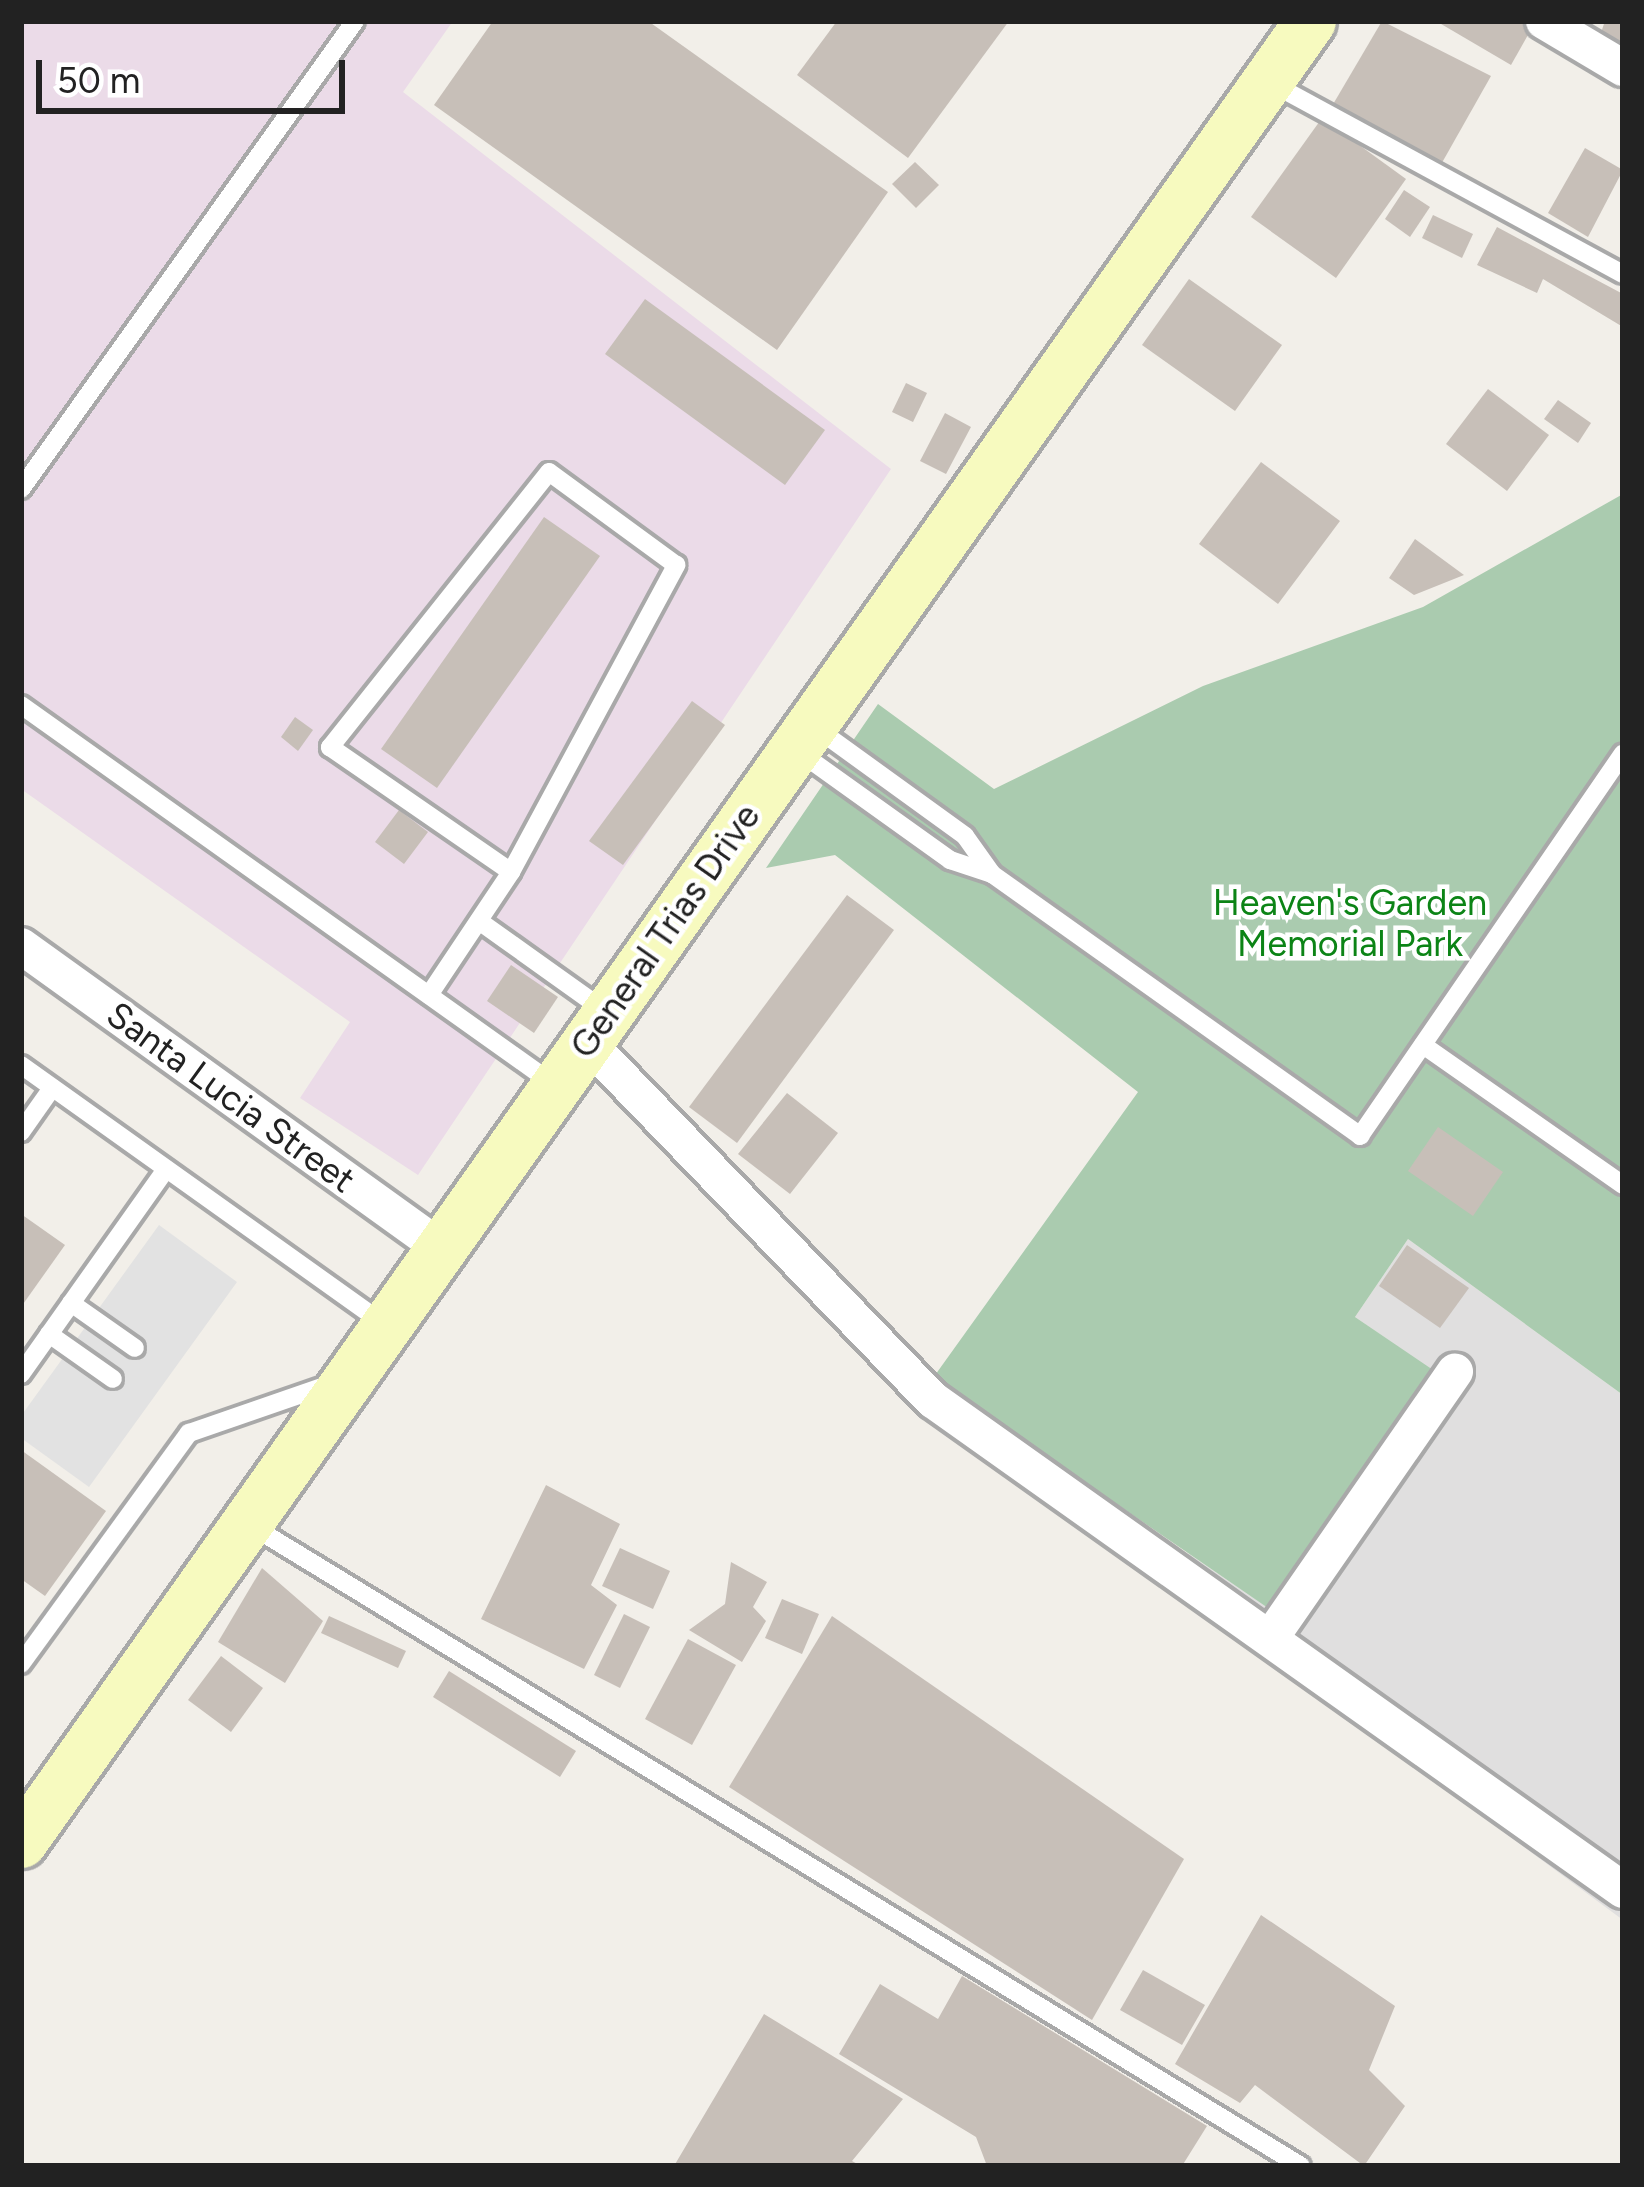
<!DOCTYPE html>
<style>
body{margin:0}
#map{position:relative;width:1644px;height:2187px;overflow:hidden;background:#f2efe9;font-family:Figtree,sans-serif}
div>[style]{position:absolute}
.residential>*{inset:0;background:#e0dfdf}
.industrial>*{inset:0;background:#ebdbe8}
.cemetery>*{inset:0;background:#aacbaf}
.parking>*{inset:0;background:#e2e2e2}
.building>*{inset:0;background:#c7bfb8}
.roads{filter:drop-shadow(3px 0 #a9a9a9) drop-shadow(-3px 0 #a9a9a9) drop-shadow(0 3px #a9a9a9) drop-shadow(0 -3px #a9a9a9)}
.service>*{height:18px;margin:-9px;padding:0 9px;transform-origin:9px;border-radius:9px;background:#fff}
.minor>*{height:36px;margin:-18px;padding:0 18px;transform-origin:18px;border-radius:18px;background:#fff}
.secondary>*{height:51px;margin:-25.5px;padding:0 25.5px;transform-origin:25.5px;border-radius:25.5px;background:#f7fabf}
span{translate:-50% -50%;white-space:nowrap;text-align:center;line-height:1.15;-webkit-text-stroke:9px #fff;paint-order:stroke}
.park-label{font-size:36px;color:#0c8416}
.street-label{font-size:36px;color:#222}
.frame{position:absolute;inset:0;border:24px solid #222;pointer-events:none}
.scale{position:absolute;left:36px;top:60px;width:309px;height:54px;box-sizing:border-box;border:6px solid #222;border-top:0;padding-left:15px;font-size:36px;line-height:42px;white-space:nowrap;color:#222;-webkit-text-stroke:9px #fff;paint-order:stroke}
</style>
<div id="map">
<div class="residential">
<i style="clip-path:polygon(1408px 1239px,1623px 1395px,1623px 1920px,1169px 1585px,1189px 1554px,1273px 1611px,1438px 1374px,1355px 1317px)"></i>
</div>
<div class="industrial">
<i style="clip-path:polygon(21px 21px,453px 21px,403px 92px,891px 469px,418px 1175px,300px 1098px,350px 1022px,21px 789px)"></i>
</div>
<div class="cemetery">
<i style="clip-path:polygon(1623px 494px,1623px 1395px,1408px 1239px,1355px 1317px,1439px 1374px,1274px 1612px,933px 1378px,1138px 1092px,835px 855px,766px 868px,878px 704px,994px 789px,1203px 686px,1423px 607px)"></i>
</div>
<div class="parking">
<i style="clip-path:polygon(159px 1225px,237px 1282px,89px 1487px,21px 1438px,21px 1416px)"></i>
</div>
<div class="building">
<i style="clip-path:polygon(493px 21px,648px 21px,888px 192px,777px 350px,434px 105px)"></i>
<i style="clip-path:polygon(837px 21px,1009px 21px,908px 158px,797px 75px)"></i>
<i style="clip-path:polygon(1382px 21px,1491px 76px,1439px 168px,1332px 106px)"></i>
<i style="clip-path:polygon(1436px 21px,1525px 21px,1533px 26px,1511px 65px)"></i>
<i style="clip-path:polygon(1605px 21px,1623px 21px,1623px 57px,1596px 47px)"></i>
<i style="clip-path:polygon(1322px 118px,1406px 179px,1336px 278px,1251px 217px)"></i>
<i style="clip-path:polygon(1585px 148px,1623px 170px,1588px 237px,1548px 213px)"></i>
<i style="clip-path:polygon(915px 162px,939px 185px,916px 208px,892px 184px)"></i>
<i style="clip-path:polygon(1404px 190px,1430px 207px,1410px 237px,1385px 219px)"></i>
<i style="clip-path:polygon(1433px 215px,1473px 234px,1462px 258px,1422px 238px)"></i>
<i style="clip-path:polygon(1497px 227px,1623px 294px,1623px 327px,1543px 279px,1537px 293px,1477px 265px)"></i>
<i style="clip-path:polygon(1189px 279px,1282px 345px,1235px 411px,1142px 345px)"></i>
<i style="clip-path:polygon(645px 299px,825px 430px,785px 485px,605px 354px)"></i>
<i style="clip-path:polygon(906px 383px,927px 393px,913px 422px,892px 412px)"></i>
<i style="clip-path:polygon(1488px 389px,1549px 435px,1507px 491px,1446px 444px)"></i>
<i style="clip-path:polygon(1558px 400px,1591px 423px,1578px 443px,1544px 419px)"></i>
<i style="clip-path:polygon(945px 413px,971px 427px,946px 474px,920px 461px)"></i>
<i style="clip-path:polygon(1261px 462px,1340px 521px,1278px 604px,1199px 544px)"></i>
<i style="clip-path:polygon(544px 517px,600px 556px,437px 788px,381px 749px)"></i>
<i style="clip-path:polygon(1415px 539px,1464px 575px,1414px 595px,1389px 578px)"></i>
<i style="clip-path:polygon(692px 701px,725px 725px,623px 865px,589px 841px)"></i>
<i style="clip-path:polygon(295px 717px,313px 730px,298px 751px,281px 737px)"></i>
<i style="clip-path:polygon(399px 810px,428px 832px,404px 864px,375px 842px)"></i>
<i style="clip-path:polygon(847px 895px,894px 930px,737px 1143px,689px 1107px)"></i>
<i style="clip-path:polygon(511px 965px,558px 997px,534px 1033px,487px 1001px)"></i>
<i style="clip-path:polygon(787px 1093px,838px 1133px,790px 1194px,738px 1154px)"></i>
<i style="clip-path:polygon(1438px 1127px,1503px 1172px,1473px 1216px,1408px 1171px)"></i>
<i style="clip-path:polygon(21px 1214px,65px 1245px,21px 1307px)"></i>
<i style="clip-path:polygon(1407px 1245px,1469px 1288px,1440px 1328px,1379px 1286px)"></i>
<i style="clip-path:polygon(21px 1450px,106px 1511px,45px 1596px,21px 1579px)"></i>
<i style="clip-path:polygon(546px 1485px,620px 1524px,591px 1585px,617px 1605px,584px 1669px,481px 1619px)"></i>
<i style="clip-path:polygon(620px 1548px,670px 1571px,653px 1609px,602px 1586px)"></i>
<i style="clip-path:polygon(731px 1562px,767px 1582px,753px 1607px,766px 1621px,742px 1662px,689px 1630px,725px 1604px)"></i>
<i style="clip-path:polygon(262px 1568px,323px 1621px,285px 1683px,218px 1642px)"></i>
<i style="clip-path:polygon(782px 1599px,819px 1614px,802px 1654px,765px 1638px)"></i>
<i style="clip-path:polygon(624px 1614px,650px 1627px,620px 1688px,594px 1675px)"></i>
<i style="clip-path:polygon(329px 1616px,406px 1651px,398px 1668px,321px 1633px)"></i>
<i style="clip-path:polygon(832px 1616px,1184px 1859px,1092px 2020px,729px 1787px)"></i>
<i style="clip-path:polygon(688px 1639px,736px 1665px,692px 1745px,645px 1719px)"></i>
<i style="clip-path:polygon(221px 1656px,263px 1688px,231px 1732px,188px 1700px)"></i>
<i style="clip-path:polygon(449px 1671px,576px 1751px,560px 1777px,433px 1697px)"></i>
<i style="clip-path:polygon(1261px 1915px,1395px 2006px,1369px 2070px,1405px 2106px,1364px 2166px,1255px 2085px,1240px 2103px,1175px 2064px)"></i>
<i style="clip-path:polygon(1143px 1970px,1205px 2005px,1182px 2045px,1120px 2010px)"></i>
<i style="clip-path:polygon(962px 1976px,1207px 2126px,1182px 2166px,987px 2166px,976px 2137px,839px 2054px,880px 1984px,938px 2019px)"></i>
<i style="clip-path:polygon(764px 2014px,903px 2099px,852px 2161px,861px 2166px,674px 2166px)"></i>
</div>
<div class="roads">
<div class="service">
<i style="left:1271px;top:83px;width:400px;rotate:28.5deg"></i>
<i style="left:21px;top:489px;width:575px;rotate:-54.49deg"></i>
<i style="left:21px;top:705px;width:655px;rotate:35.44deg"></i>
<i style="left:816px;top:728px;width:184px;rotate:35.9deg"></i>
<i style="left:965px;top:836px;width:47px;rotate:54.6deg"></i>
<i style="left:992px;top:874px;width:452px;rotate:35.4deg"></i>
<i style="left:1360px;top:1136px;width:464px;rotate:-55.5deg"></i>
<i style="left:795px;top:749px;width:191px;rotate:35.6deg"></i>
<i style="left:950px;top:860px;width:44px;rotate:18.4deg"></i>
<i style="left:479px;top:921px;width:153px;rotate:35.5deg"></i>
<i style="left:429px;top:995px;width:148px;rotate:-56.3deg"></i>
<i style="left:511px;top:872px;width:349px;rotate:-61.7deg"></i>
<i style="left:676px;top:565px;width:157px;rotate:-143.8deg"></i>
<i style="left:549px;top:472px;width:352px;rotate:128.5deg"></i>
<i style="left:330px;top:747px;width:220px;rotate:34.6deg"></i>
<i style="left:1423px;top:1045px;width:244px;rotate:35deg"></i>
<i style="left:21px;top:1065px;width:446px;rotate:35.5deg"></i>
<i style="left:21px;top:1132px;width:54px;rotate:-54.8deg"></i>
<i style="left:71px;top:1303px;width:78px;rotate:35.1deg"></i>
<i style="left:49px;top:1334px;width:78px;rotate:35.1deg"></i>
<i style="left:21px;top:1374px;width:251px;rotate:-54.7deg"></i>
<i style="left:250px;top:1525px;width:1231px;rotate:31.38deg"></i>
<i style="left:21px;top:1664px;width:286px;rotate:-54deg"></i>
<i style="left:189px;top:1433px;width:147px;rotate:-19.1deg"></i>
</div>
<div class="minor">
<i style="left:1544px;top:21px;width:92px;rotate:30.7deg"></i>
<i style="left:21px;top:946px;width:517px;rotate:35.72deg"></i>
<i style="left:586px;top:1041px;width:499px;rotate:46deg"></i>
<i style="left:933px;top:1400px;width:846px;rotate:35.38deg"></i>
<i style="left:1274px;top:1633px;width:318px;rotate:-55.3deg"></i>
</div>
<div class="secondary">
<i style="left:21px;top:1842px;width:2231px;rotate:-54.71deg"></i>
</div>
</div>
<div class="park-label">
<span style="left:1350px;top:923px">Heaven's Garden<br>Memorial Park</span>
</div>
<div class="street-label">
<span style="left:665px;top:931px;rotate:-55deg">General Trias Drive</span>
<span style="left:231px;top:1097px;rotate:36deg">Santa Lucia Street</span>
</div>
<div class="frame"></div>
<div class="scale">50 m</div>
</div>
